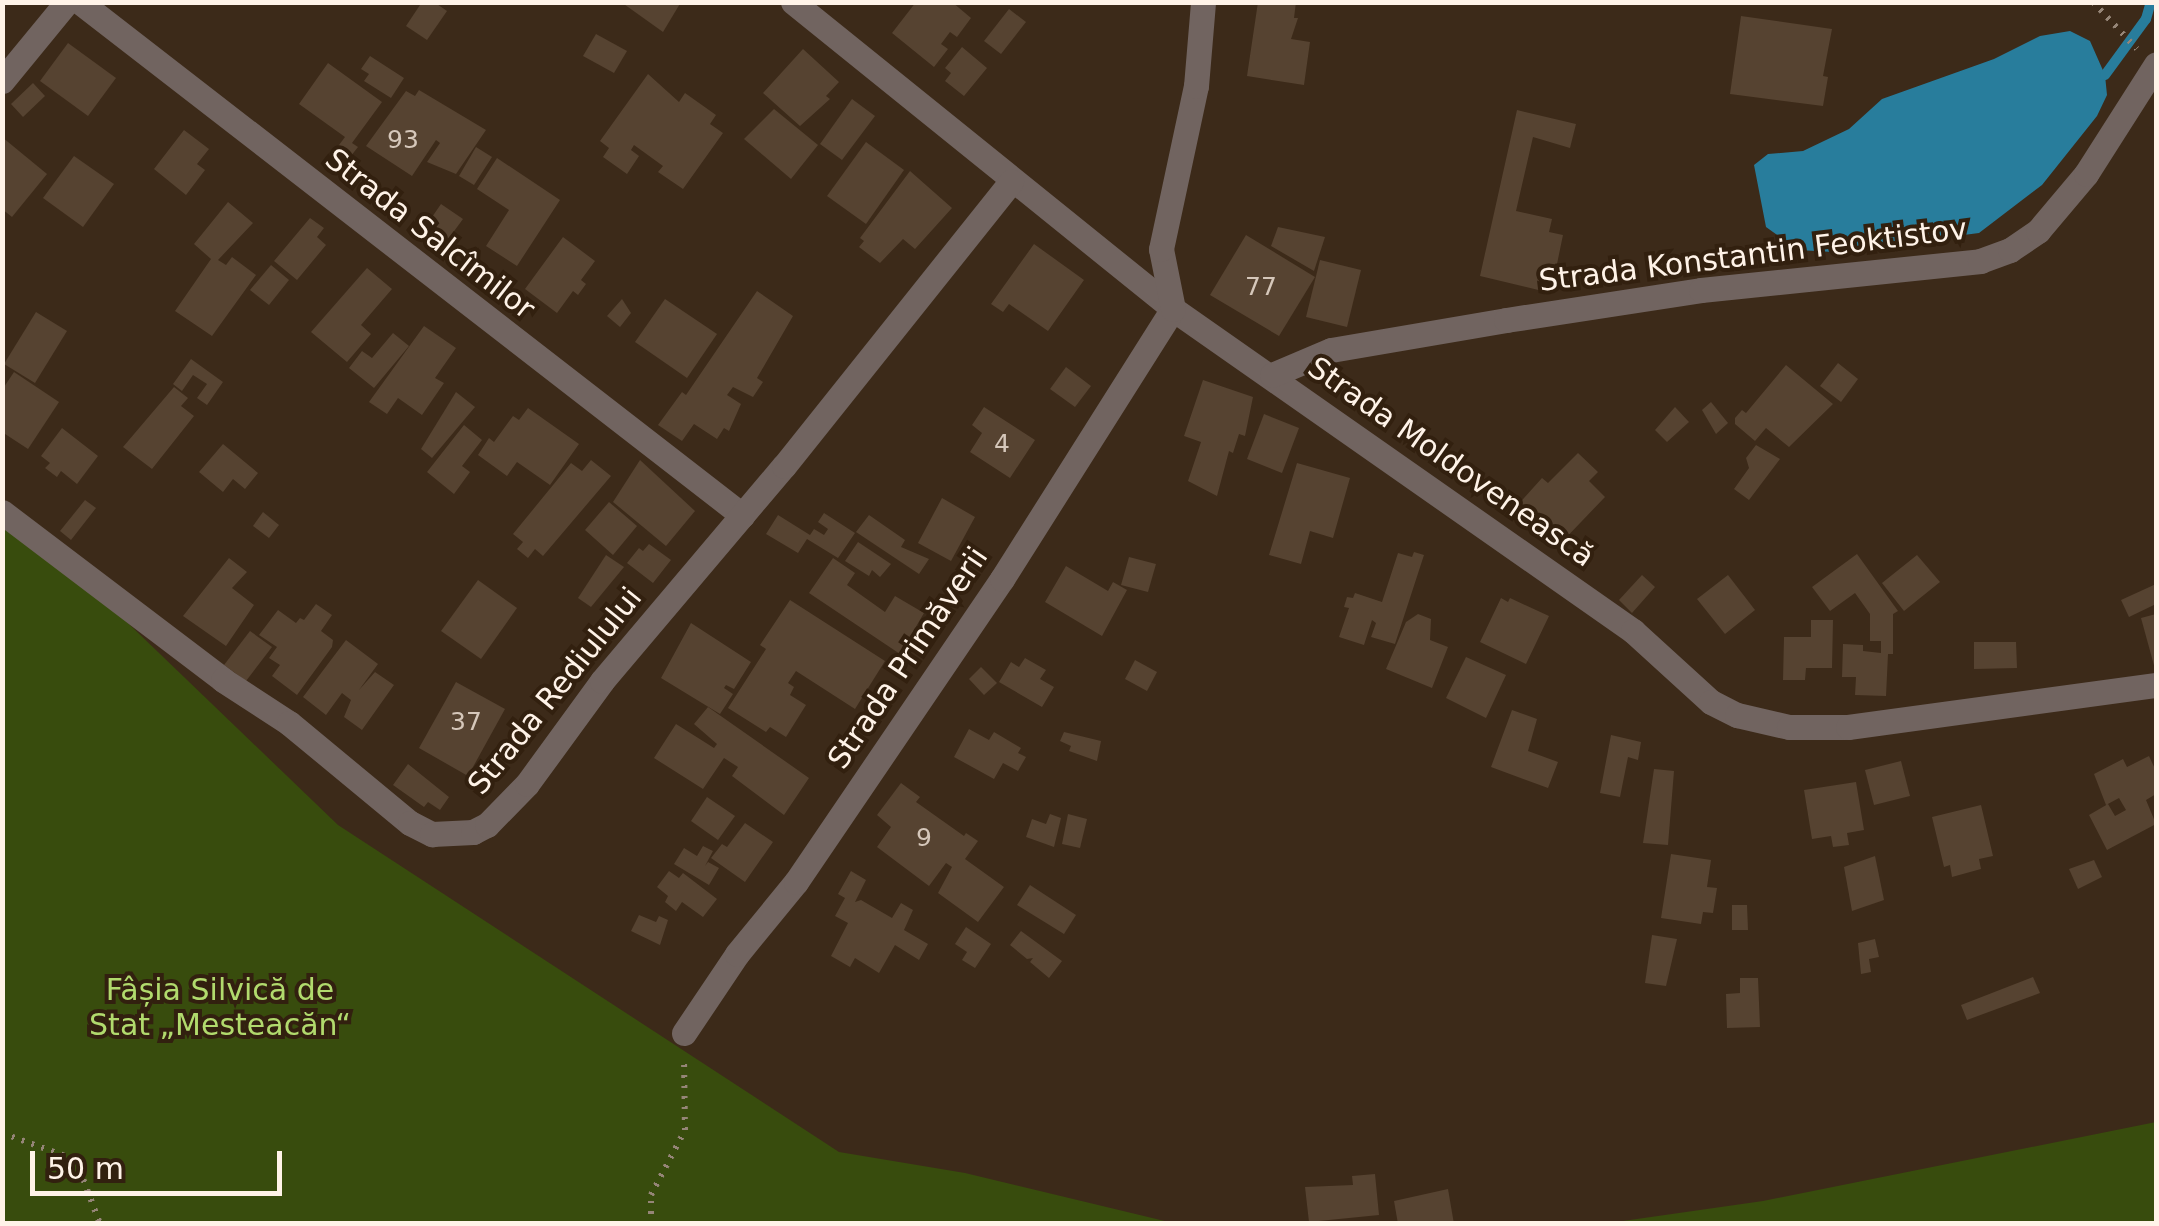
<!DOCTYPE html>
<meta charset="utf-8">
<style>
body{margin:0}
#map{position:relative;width:2159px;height:1226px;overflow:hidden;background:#3c2a19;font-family:"DejaVu Sans",sans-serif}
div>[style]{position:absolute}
.green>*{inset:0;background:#384c0d}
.water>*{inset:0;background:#287d9c}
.stream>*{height:10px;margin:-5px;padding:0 5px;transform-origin:5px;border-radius:5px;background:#287d9c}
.building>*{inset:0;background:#564331}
.path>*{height:6px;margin-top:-3px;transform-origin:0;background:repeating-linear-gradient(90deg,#958577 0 2.5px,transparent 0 10.5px)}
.minor>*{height:25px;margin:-12.5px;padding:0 12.5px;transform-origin:12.5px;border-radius:12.5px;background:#716460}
span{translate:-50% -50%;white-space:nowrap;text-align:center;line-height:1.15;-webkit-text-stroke:8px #32200f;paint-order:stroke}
.number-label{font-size:25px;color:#d5c7ba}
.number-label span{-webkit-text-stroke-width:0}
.street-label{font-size:30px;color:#fff3e8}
.park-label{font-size:30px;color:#b1da6d}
.frame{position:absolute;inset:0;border:5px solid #fff3e8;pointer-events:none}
.scale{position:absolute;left:30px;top:1151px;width:252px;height:45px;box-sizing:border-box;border:5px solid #fff3e8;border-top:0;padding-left:12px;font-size:30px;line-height:35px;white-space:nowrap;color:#fff3e8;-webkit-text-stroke:8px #32200f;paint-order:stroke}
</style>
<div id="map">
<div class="green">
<i style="clip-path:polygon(2px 502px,338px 825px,839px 1152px,965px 1173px,1173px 1223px,3px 1223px)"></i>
<i style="clip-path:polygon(2156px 1122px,2156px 1223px,1609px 1223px,1763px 1201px)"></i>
</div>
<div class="water">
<i style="clip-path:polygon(2070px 31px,2090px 41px,2105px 75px,2107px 95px,2097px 116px,2042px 185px,1979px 233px,1833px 252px,1798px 250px,1766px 227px,1754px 165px,1768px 154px,1803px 151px,1849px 129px,1882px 99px,1994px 59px,2040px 36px)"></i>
</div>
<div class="stream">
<i style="left:2105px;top:75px;width:69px;rotate:-53.8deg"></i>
<i style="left:2146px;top:19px;width:18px;rotate:-74deg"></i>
</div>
<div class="building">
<i style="clip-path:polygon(422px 2px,434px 2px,447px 11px,427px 40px,406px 26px)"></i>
<i style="clip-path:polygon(621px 2px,681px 2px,663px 32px)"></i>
<i style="clip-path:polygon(916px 2px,952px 2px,971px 18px,957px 37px,950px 32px,941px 44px,948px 49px,934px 67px,892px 33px)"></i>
<i style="clip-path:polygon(1258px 2px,1296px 2px,1294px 18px,1298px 18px,1291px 39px,1310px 42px,1304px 85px,1247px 76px)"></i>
<i style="clip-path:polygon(1009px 9px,1026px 22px,1001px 54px,984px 41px)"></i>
<i style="clip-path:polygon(1741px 16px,1832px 29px,1823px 76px,1828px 77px,1823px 106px,1730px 94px)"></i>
<i style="clip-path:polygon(596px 34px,627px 51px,614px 73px,583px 56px)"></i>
<i style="clip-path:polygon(68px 43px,116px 78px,88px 116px,40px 81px)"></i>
<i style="clip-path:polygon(962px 47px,987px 68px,964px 96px,945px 81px,951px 73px,945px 68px)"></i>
<i style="clip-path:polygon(803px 49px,839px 82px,826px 96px,830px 99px,800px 126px,763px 93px)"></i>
<i style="clip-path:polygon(370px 56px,404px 78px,391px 98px,364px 81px,369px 74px,361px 69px)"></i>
<i style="clip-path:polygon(328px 63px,382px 102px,352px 143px,358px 147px,343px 166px,330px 157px,345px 137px,299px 104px)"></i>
<i style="clip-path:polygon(648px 74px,679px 102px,685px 93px,716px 115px,710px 124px,723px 133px,683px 189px,658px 172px,663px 166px,634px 145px,631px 150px,639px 156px,627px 174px,603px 157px,609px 148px,600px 141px)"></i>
<i style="clip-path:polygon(33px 83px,45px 96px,23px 117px,11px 104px)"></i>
<i style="clip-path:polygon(419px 90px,486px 130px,456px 174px,427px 162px,440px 143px,436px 140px,412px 176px,366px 146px,406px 91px,415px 96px)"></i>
<i style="clip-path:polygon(852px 99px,875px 116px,842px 160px,820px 144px)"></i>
<i style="clip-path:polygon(774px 109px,818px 145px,791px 179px,744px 139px)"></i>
<i style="clip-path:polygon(1517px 110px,1576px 124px,1570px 148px,1533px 137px,1516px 211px,1552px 219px,1549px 232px,1563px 235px,1551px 293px,1480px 276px)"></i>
<i style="clip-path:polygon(184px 130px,209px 149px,197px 164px,205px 170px,186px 195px,154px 169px)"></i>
<i style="clip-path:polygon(2px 137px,47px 174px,12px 217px,2px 209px)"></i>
<i style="clip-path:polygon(866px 142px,904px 170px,866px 224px,827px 196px)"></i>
<i style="clip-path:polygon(476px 147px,492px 157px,474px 185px,459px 176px)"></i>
<i style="clip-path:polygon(74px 156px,114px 184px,83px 227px,43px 198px)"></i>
<i style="clip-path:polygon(497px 158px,560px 200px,517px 266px,486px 246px,509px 210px,477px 189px)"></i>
<i style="clip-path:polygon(910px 171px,952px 208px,915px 249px,903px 239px,880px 263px,859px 247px,864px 241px,860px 238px)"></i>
<i style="clip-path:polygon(228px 202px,253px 223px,218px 260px,226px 265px,232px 257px,256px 275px,212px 336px,175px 311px,211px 259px,194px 244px)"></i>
<i style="clip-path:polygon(441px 204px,463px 219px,449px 238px,455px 242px,450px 250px,421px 233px)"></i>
<i style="clip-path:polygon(310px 218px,324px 228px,317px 237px,326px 245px,297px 280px,274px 261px)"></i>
<i style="clip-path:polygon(1278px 227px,1325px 237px,1314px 271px,1271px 246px)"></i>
<i style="clip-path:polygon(1246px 235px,1315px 277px,1279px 336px,1210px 295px)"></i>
<i style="clip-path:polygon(563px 237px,595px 261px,581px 280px,586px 284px,578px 295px,573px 291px,557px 313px,525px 289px)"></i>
<i style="clip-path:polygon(1034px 244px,1084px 280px,1048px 331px,1009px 304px,1003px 312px,991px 304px)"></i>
<i style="clip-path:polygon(1320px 260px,1361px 270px,1347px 327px,1306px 317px)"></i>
<i style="clip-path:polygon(271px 265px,289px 280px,269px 305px,250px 290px)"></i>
<i style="clip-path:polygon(367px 268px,392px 289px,361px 325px,371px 334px,347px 362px,311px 332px)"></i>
<i style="clip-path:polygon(757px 291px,793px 316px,757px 378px,763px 382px,753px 397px,733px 387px,727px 395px,741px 404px,729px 431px,724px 428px,717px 439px,694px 424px,682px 441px,658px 425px,682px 392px,686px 395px)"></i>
<i style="clip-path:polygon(622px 299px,631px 313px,620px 327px,607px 316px)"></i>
<i style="clip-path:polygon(665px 299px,717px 334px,687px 378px,635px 342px)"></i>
<i style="clip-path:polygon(36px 312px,67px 331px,35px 383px,4px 364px)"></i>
<i style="clip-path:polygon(424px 326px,456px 348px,435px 378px,444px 383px,422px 415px,398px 398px,387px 414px,369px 402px)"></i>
<i style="clip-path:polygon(393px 333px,409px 346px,374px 388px,349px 368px,362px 351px,372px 358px)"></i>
<i style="clip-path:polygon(191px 359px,223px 382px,207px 405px,197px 398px,207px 384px,193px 375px,182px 391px,173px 384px)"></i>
<i style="clip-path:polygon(1838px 363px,1858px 379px,1841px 402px,1820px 386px)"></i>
<i style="clip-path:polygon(1786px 365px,1833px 404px,1789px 447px,1766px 428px,1755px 441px,1735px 424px,1735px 418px,1742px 410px,1746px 413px)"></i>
<i style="clip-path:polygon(1066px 367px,1091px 386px,1075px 407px,1050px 389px)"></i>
<i style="clip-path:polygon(14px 372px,59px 402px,28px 449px,2px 432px,2px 390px)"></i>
<i style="clip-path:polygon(1203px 380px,1253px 397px,1245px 436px,1239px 434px,1233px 453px,1229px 451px,1217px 496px,1188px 481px,1201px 442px,1184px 436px)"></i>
<i style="clip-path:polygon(174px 387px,188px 398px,181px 406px,194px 416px,152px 469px,123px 447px)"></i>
<i style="clip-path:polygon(456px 392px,475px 407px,432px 458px,421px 449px)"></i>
<i style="clip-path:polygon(1711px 402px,1728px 423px,1716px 434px,1702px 410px)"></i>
<i style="clip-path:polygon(984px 407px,1035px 440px,1010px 478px,970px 452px,982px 433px,972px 425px)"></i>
<i style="clip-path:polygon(1675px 407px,1689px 422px,1667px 442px,1655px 430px)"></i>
<i style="clip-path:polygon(528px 408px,579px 444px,550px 485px,517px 462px,507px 476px,478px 455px,489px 438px,494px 442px,513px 416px,519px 420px)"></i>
<i style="clip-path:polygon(1264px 414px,1299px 428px,1282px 473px,1247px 459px)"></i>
<i style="clip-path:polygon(464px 425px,482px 440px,462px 466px,470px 472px,454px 494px,427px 472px)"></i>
<i style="clip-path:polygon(62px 428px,98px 456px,77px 484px,61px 471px,57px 477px,45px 468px,50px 463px,41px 456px)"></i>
<i style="clip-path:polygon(223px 444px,258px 473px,245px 489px,233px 479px,223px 492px,199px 472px)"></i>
<i style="clip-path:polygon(1756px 445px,1780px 459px,1749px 500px,1734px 489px,1749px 468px,1746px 458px)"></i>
<i style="clip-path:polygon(1578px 453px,1598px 472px,1589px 481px,1605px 497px,1559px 545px,1516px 507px,1542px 478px,1548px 483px)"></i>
<i style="clip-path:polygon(591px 460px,611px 476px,543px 556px,535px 549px,528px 558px,517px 549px,523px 542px,513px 534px,571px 463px,582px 471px)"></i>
<i style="clip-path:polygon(640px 460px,695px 511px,666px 546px,613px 502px)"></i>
<i style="clip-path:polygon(1297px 463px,1350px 478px,1333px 538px,1310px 531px,1301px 564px,1269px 555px)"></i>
<i style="clip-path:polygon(942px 498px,975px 517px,951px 561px,918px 543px)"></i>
<i style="clip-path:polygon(85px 500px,96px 508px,71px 540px,60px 531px)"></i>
<i style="clip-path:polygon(609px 502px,637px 526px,613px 555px,585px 530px)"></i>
<i style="clip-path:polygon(263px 512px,279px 525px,269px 538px,253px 526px)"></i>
<i style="clip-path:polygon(824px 513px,855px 533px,838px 558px,807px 539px,798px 553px,766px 534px,778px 515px,810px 535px,814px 529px,824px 535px,828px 529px,818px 522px)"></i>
<i style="clip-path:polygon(869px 515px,905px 540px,901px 547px,929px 559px,919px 574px,856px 532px)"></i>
<i style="clip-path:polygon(858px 542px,891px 564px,880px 577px,872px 570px,869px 576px,845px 561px)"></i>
<i style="clip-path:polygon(649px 544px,671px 560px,653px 583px,627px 563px,639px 548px,643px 551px)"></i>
<i style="clip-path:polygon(1414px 552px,1424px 555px,1395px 644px,1371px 637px,1376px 623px,1372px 620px,1364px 645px,1339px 637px,1349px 608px,1344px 607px,1347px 597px,1353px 598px,1355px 593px,1382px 602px,1398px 553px,1412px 557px)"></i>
<i style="clip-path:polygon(1857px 554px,1898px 611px,1893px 614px,1893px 654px,1888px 654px,1886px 696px,1855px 695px,1856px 677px,1842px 677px,1843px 644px,1863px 645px,1863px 651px,1881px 653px,1881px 641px,1870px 641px,1870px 614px,1855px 593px,1830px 611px,1812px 587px)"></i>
<i style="clip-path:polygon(606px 555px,624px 567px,591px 607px,578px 598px)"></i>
<i style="clip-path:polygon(1917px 555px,1940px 582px,1904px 611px,1882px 583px)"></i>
<i style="clip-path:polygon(1129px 557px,1156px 564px,1148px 592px,1121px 585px)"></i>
<i style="clip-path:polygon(229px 558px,247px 572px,232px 588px,254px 605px,226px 646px,183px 616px)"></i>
<i style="clip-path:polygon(833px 558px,855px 573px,847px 585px,885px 612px,895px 596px,924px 613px,900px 654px,809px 593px)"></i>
<i style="clip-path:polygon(1066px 566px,1108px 591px,1113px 582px,1127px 590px,1102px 636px,1045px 602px)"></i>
<i style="clip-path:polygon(1642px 575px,1655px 587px,1632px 613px,1619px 600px)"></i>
<i style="clip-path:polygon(1728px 575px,1755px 610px,1725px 634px,1697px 599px)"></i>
<i style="clip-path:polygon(478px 580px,517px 608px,481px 659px,441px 631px)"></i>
<i style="clip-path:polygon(2156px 584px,2156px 604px,2129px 617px,2121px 600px)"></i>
<i style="clip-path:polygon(1501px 598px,1508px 602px,1510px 598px,1549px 616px,1526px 664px,1480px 642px)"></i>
<i style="clip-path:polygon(790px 600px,885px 661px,855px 709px,796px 671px,788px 683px,794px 687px,790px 695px,806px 705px,786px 737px,770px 727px,766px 732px,728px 708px,766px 649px,760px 645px)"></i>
<i style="clip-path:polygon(316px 604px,332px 615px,321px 631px,333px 640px,332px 647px,297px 695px,272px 676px,280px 665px,269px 658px,277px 647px,259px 635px,278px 610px,296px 623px,300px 618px,304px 620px)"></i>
<i style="clip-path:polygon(1418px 614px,1431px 619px,1430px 640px,1448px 647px,1432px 688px,1386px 669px,1406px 622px)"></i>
<i style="clip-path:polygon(2156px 614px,2156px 668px,2155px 669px,2141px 618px)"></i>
<i style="clip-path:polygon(1811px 620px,1833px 620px,1832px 668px,1806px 668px,1805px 680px,1783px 680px,1784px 637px,1811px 637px)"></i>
<i style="clip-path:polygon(691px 623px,751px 662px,734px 689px,726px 685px,724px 688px,733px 694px,720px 714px,661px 678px)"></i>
<i style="clip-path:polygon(250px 631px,272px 647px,246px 681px,224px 665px)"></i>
<i style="clip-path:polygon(346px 640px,378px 664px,359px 690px,375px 672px,394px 685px,362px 730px,344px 717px,351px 700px,342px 693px,326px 715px,303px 697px)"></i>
<i style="clip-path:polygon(1974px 642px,2016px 642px,2017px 668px,1974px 669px)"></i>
<i style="clip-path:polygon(1466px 657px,1506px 675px,1486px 718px,1446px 698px)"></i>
<i style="clip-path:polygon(1025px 658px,1046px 670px,1040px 679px,1054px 687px,1042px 707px,999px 682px,1011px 662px,1019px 667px)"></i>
<i style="clip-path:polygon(1135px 660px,1157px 672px,1147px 691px,1125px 679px)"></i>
<i style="clip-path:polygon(981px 667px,997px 683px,984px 695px,969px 679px)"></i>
<i style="clip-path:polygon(456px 682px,505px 709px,468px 776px,419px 748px)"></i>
<i style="clip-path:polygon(708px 707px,809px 778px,784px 815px,732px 776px,738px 767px,724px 758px,703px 789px,654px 758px,676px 724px,714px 748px,717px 744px,694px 724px)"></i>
<i style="clip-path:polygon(1512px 710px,1537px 719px,1528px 751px,1558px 762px,1548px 788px,1491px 767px)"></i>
<i style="clip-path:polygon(969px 729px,989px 740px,994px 732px,1021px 748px,1018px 753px,1026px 757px,1018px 771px,1003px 763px,994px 779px,954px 757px)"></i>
<i style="clip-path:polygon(1064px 732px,1101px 741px,1097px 761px,1069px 751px,1071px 746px,1060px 741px)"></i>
<i style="clip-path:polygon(1611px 735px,1641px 742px,1638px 760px,1628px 757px,1620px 797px,1600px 793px)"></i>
<i style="clip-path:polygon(2149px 756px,2156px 771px,2156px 794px,2146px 800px,2156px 824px,2107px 850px,2089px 815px,2108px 804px,2115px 816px,2126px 810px,2119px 798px,2106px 805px,2094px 774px,2123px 759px,2127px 767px)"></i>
<i style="clip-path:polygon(1901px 761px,1910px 796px,1874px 805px,1865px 770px)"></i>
<i style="clip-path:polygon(408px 764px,449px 797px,440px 810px,428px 802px,424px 807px,393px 785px)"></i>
<i style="clip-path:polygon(1654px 769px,1674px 771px,1668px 845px,1643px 843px)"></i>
<i style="clip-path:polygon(1856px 782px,1864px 830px,1847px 833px,1849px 845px,1833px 847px,1831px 836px,1812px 839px,1804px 790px)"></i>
<i style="clip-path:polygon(901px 783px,920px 797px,916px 802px,964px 836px,966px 833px,978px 841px,965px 859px,1004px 887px,978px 922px,938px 893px,952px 867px,946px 863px,929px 886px,877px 847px,891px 827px,877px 815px)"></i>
<i style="clip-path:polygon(707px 797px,735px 816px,718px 840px,691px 821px)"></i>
<i style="clip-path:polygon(1981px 805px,1993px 856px,1979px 859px,1981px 869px,1952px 877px,1950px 865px,1944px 867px,1932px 817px)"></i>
<i style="clip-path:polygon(1050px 814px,1061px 818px,1054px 847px,1026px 837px,1032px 819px,1046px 824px)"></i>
<i style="clip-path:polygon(1068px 814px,1087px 819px,1080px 848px,1062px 844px)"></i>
<i style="clip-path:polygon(745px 823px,773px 842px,745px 882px,711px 858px,722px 844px,727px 847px)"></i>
<i style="clip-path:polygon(703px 846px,713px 851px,705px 866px,708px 862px,719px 868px,709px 885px,674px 864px,684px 848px,697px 856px)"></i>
<i style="clip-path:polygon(1671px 854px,1711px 860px,1707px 887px,1717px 888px,1713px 913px,1703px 912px,1701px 924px,1661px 918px)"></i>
<i style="clip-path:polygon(1875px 856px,1884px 900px,1852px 911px,1844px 867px)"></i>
<i style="clip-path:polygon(2094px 860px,2102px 877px,2078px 889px,2069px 869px)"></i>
<i style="clip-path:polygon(669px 871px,679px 878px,683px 873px,717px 899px,703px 917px,682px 902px,676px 911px,665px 902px,668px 896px,657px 887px)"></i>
<i style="clip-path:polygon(851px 871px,866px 880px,855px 902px,861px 900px,892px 918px,901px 903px,913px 910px,904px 930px,928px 944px,919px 960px,895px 945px,879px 973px,855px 958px,850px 967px,831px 956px,848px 923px,835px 916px,845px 898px,838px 894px)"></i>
<i style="clip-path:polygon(1030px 885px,1076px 915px,1064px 934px,1017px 905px)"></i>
<i style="clip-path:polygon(1732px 905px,1747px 905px,1748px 930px,1732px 930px)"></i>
<i style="clip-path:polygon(639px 915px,656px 922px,659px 916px,668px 920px,660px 945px,631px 931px)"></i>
<i style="clip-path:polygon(966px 927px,991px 944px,975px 968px,962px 960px,967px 952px,955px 944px)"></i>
<i style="clip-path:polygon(1021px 931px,1062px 961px,1049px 978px,1030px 962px,1033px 958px,1027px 959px,1010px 945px)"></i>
<i style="clip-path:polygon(1652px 935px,1677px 939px,1666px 986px,1645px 983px)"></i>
<i style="clip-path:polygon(1875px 939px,1879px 957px,1869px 959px,1871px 972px,1861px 974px,1858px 943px)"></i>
<i style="clip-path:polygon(2033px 977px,2040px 993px,1967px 1020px,1961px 1005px)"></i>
<i style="clip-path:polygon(1740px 978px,1758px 978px,1760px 1027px,1727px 1028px,1726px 994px,1740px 993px)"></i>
<i style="clip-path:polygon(1375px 1174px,1379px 1215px,1309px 1222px,1305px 1187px,1353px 1185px,1352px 1176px)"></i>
<i style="clip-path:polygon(1448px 1189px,1454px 1224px,1398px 1224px,1394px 1201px)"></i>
</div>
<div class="path">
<i style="left:2093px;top:2px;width:64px;rotate:46.9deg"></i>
<i style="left:2px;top:1133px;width:79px;rotate:20deg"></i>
<i style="left:76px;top:1160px;width:68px;rotate:69.4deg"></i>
<i style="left:651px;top:1224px;width:29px;rotate:-90deg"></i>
<i style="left:651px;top:1195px;width:73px;rotate:-62.4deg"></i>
<i style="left:685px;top:1130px;width:72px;rotate:-90.8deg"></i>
</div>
<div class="minor">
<i style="left:80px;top:2px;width:838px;rotate:37.77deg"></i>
<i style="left:793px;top:2px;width:489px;rotate:38.9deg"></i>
<i style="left:1173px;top:309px;width:562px;rotate:34.99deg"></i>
<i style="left:1633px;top:631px;width:105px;rotate:42.3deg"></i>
<i style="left:1711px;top:702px;width:29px;rotate:27deg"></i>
<i style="left:1737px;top:715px;width:53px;rotate:13deg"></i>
<i style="left:1789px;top:727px;width:59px"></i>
<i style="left:1848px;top:727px;width:311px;rotate:-7.8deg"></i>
<i style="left:2px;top:81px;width:102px;rotate:-50.6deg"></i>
<i style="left:1272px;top:375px;width:64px;rotate:-23deg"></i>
<i style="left:1331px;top:350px;width:178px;rotate:-9.7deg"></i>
<i style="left:1506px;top:320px;width:197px;rotate:-8.7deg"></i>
<i style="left:1701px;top:290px;width:281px;rotate:-5.9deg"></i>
<i style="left:1980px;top:261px;width:32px;rotate:-20deg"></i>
<i style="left:2010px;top:250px;width:34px;rotate:-34deg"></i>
<i style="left:2038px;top:231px;width:75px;rotate:-49.9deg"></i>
<i style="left:2086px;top:174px;width:130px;rotate:-57.5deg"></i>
<i style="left:2px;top:512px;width:278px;rotate:37.2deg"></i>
<i style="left:223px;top:680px;width:79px;rotate:33.1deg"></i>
<i style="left:289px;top:723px;width:157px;rotate:39.6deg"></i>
<i style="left:410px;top:823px;width:25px;rotate:27deg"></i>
<i style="left:432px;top:834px;width:41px;rotate:-2.8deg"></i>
<i style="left:473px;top:832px;width:16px;rotate:-27deg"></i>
<i style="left:487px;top:825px;width:57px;rotate:-45.7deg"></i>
<i style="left:527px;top:784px;width:127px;rotate:-53.9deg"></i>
<i style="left:602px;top:681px;width:282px;rotate:-49.8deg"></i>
<i style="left:784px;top:466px;width:364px;rotate:-51.4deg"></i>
<i style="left:684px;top:1033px;width:95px;rotate:-56.1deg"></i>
<i style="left:737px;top:954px;width:93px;rotate:-50.7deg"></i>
<i style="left:796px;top:882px;width:366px;rotate:-55.8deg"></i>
<i style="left:1002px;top:579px;width:320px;rotate:-57.7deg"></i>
<i style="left:1173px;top:309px;width:61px;rotate:-101.3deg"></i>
<i style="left:1161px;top:249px;width:167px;rotate:-77.9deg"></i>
<i style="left:1196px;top:86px;width:84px;rotate:-85.2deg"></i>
</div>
<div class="number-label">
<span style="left:403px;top:140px">93</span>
<span style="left:1261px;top:287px">77</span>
<span style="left:1002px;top:444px">4</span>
<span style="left:466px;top:722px">37</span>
<span style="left:924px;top:838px">9</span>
</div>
<div class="street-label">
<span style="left:430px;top:234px;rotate:38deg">Strada Salcîmilor</span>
<span style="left:1753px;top:255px;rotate:-7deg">Strada Konstantin Feoktistov</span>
<span style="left:1451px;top:462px;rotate:35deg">Strada Moldovenească</span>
<span style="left:908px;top:658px;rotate:-56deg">Strada Primăverii</span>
<span style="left:555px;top:691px;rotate:-51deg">Strada Rediulului</span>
</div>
<div class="park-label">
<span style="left:220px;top:1007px">Fâșia Silvică de<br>Stat „Mesteacăn“</span>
</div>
<div class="frame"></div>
<div class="scale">50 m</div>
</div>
